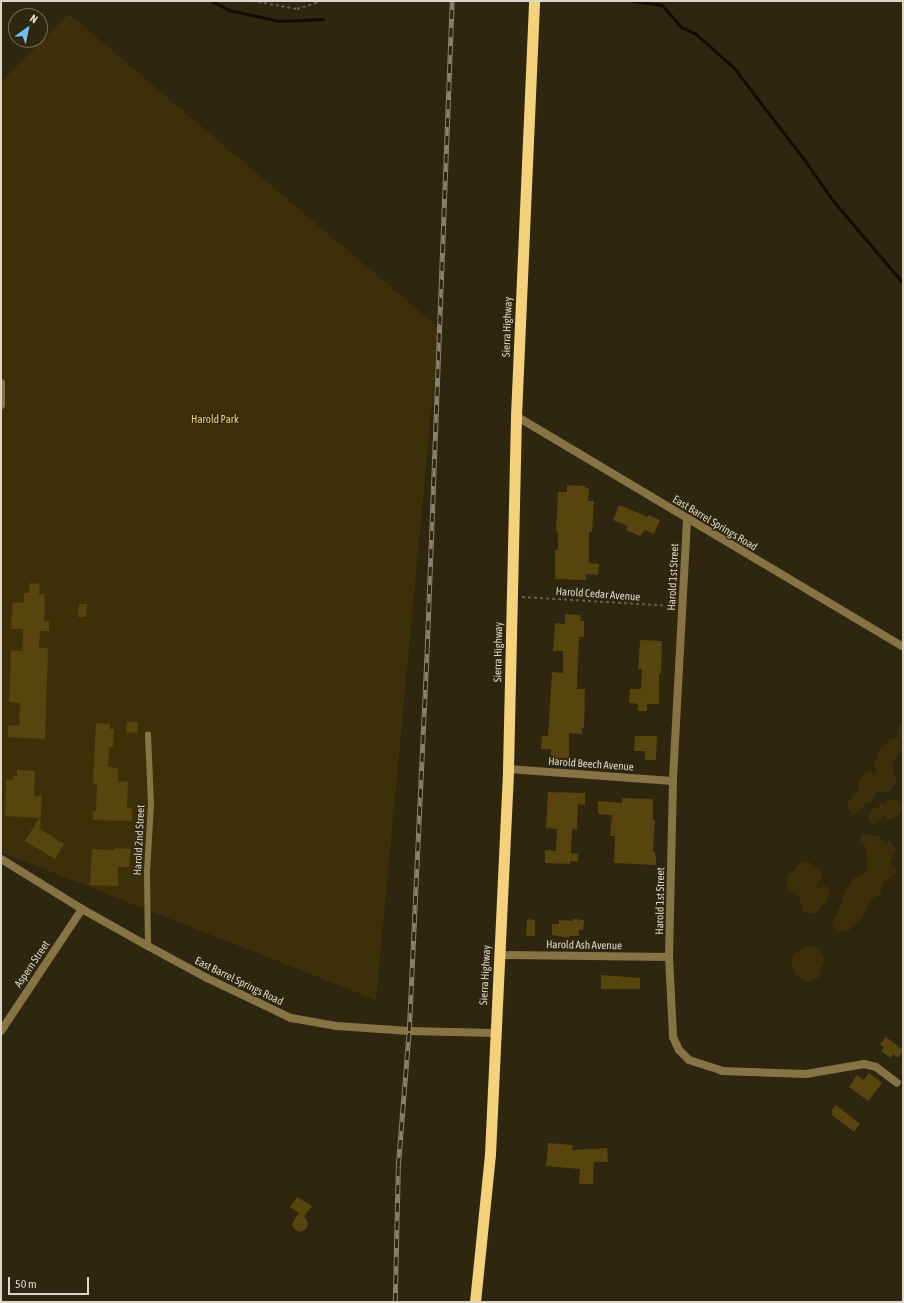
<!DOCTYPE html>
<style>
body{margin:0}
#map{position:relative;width:904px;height:1303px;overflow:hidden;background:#2f260f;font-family:"Asap Condensed",sans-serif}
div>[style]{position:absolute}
.green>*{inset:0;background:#3d3009}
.stream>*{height:3px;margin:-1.5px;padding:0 1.5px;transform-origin:1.5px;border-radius:1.5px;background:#140c00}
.building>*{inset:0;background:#58440d}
.path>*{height:2px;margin-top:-1px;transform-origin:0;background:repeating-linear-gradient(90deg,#665e4a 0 3px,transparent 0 6px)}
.service>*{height:5.5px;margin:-2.75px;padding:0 2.75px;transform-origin:2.75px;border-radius:2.75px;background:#877445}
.minor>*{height:8px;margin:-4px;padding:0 4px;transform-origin:4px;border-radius:4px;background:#877445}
.tertiary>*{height:8px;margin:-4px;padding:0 4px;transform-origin:4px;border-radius:4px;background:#877445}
.trunk>*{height:11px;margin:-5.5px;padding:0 5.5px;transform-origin:5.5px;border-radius:5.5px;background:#f4d27c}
.rail>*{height:4.5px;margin-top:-2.25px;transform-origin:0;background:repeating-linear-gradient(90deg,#2f260f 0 9px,#89826f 0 18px);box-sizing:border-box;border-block:1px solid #89826f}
span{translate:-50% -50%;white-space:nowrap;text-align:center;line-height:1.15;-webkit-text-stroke:3px #2f260f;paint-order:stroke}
.street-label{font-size:11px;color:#ddd7c9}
.park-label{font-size:11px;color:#f6d070}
.frame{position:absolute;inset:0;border:2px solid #ddd7c9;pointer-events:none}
.north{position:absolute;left:8px;top:8px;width:40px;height:40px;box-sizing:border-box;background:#2f260f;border:1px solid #756d59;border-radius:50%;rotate:33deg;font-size:11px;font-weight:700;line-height:16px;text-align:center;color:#ddd7c9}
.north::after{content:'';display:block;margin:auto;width:14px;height:18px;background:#71c1f5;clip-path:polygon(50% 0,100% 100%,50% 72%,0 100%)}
.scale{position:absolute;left:8px;top:1277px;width:81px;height:18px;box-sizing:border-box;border:2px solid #ddd7c9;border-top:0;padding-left:5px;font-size:12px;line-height:14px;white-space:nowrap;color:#ddd7c9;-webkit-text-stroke:3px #2f260f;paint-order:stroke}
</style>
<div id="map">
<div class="green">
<i style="clip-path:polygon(69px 14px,439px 328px,376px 1000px,1px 852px,1px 82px)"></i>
<i style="clip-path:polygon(902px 723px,903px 740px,901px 740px,903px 748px,892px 762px,894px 773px,892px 775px,896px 776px,896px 783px,889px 791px,880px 792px,877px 790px,872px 801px,864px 804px,861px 810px,853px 816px,848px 808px,848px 801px,858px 791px,859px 783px,864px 774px,870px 771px,875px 775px,877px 770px,873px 764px,878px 756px,878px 752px,890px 739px,899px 737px,899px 727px)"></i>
<i style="clip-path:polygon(887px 798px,900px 802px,902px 807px,899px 815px,889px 820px,885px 819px,884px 815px,876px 824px,872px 825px,868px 817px,870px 811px,876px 807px,879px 808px,879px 803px,881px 802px,885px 805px)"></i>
<i style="clip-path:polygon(862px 834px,879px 836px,885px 844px,889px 841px,896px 849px,890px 863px,897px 868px,894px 876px,883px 882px,880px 895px,871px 899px,862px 918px,848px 931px,836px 931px,832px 923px,843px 900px,844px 893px,854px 878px,864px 874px,869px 868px,866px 865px,868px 859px,865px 845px,860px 841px)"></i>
<i style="clip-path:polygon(801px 862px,809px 862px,821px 871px,822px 878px,816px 886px,818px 889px,825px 886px,830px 888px,827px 901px,815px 914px,803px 912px,799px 897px,786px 890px,788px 876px)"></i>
<i style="clip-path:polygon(807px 946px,814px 946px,820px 950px,825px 958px,819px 977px,811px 982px,805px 982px,794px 974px,791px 960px,795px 953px)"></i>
</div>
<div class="stream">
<i style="left:212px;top:1px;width:19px;rotate:28deg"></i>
<i style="left:229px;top:10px;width:51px;rotate:12.4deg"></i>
<i style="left:279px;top:21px;width:44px;rotate:-2.6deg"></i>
<i style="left:633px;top:1px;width:29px;rotate:8deg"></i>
<i style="left:662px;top:5px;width:29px;rotate:49deg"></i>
<i style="left:681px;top:27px;width:17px;rotate:25deg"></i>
<i style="left:696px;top:34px;width:51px;rotate:41.8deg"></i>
<i style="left:734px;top:68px;width:117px;rotate:52.6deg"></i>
<i style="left:805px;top:161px;width:50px;rotate:54.7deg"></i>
<i style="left:834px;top:202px;width:106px;rotate:49.6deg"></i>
</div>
<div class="building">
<i style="clip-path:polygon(567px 485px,586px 486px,585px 488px,589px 488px,588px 501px,594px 501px,592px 532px,589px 532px,589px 563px,599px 564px,598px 575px,586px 574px,586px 580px,555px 579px,555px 550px,558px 550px,558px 532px,556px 531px,558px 492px,567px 492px)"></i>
<i style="clip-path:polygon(619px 505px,648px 517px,649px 515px,660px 520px,654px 534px,645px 530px,640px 536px,626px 530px,627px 526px,613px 520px)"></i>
<i style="clip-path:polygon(30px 583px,40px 584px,39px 594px,45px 594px,44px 621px,49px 621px,49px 631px,40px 631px,39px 648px,47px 648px,48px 651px,45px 739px,8px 737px,8px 725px,19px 726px,20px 708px,20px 703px,9px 702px,11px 650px,22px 651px,23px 639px,23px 629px,11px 629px,13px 602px,24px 603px,24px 593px,29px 593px)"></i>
<i style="clip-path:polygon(79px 604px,87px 604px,86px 617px,78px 617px)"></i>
<i style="clip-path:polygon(565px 614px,581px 615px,580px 621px,584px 621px,584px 637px,579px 637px,577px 689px,585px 689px,584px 728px,582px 728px,582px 734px,569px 733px,569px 758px,551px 758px,551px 749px,541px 749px,542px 736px,548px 736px,552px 672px,563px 673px,563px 651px,553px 651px,555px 623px,565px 624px)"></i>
<i style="clip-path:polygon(640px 640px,662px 641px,661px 674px,659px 674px,659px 704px,647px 704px,647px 711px,638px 711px,638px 704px,629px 703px,630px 689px,641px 689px,642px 669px,638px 669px)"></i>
<i style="clip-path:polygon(127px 721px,138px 722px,137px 733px,126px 732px)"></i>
<i style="clip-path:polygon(96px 723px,110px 724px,110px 729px,114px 729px,113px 747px,109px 747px,108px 767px,118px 768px,118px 781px,128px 782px,127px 807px,132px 808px,132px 821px,93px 820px,93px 811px,96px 811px,97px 784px,93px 783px)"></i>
<i style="clip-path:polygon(635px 736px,657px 736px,656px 760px,645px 760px,645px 751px,634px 751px)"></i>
<i style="clip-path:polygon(17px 770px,35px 771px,34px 796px,42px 796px,40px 829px,64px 844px,55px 859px,25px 841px,39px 818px,5px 816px,6px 779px,13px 780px,13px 776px,17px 776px)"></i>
<i style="clip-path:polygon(548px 792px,585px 793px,585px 805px,578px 804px,577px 830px,572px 829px,571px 853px,578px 854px,578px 862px,570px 861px,570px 864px,545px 863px,545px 850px,556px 851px,557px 829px,546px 828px)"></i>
<i style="clip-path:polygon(622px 798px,653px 799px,653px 820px,655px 820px,653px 852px,655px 852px,655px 856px,656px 857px,656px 865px,614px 863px,615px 836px,610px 836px,612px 815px,598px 814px,598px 801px,622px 803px)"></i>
<i style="clip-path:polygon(115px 848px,131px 849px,129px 867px,118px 867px,118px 886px,90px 885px,92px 849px,115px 850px)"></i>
<i style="clip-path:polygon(527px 919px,535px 920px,535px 936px,526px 936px)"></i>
<i style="clip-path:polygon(573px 919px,584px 920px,583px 930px,579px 930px,579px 936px,569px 936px,569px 938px,552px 935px,552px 924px,559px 924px,559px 920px,573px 921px)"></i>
<i style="clip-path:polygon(601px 975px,640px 978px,640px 989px,601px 989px)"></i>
<i style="clip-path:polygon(886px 1037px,903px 1050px,898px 1058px,893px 1054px,891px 1058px,881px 1051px,884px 1047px,880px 1044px)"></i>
<i style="clip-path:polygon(869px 1073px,882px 1083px,868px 1101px,849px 1087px,857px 1075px,864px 1080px)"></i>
<i style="clip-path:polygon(836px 1105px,860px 1124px,854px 1132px,832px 1115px,833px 1113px,831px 1111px)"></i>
<i style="clip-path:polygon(548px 1143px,573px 1145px,572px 1150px,607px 1148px,608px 1162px,594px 1162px,593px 1184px,579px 1184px,580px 1169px,546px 1166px)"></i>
<i style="clip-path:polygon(297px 1197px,312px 1206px,304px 1216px,308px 1223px,307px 1228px,301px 1232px,295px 1230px,292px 1225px,294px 1220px,299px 1213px,290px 1207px)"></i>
</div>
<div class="path">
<i style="left:252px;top:1px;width:46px;rotate:10.1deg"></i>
<i style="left:297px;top:9px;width:26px;rotate:-18deg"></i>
<i style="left:522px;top:597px;width:151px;rotate:3.4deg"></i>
</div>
<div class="service">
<i style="left:148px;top:946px;width:74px;rotate:-90.8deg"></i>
<i style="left:147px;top:872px;width:68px;rotate:-86.6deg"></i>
<i style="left:151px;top:804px;width:69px;rotate:-92.5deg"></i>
</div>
<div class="minor">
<i style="left:1px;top:383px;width:22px;rotate:90deg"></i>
<i style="left:516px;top:416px;width:451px;rotate:30.8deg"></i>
<i style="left:687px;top:520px;width:261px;rotate:93.1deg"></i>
<i style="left:673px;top:781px;width:176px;rotate:91.3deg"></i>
<i style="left:669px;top:957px;width:80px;rotate:87.1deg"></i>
<i style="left:673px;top:1037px;width:14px;rotate:65deg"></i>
<i style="left:679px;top:1050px;width:14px;rotate:45deg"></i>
<i style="left:689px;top:1060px;width:35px;rotate:18deg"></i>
<i style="left:722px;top:1071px;width:84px;rotate:2deg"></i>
<i style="left:806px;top:1074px;width:59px;rotate:-9.8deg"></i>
<i style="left:864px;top:1064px;width:12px;rotate:14deg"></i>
<i style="left:876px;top:1067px;width:26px;rotate:37deg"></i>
<i style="left:508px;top:769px;width:165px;rotate:4.2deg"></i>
<i style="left:499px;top:955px;width:170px;rotate:0.7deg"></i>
<i style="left:1px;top:1031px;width:146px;rotate:-56.4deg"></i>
</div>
<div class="tertiary">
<i style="left:1px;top:859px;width:95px;rotate:31.7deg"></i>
<i style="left:82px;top:909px;width:76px;rotate:29.3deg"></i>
<i style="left:148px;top:946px;width:67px;rotate:28.5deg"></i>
<i style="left:207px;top:978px;width:93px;rotate:25.5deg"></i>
<i style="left:291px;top:1018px;width:47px;rotate:9.9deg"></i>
<i style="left:337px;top:1026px;width:72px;rotate:4deg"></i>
<i style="left:409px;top:1031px;width:86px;rotate:1.3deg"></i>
</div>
<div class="trunk">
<i style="left:475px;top:1302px;width:149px;rotate:-84.2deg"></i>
<i style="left:490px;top:1154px;width:385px;rotate:-87.3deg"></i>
<i style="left:508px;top:769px;width:353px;rotate:-88.7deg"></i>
<i style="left:516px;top:416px;width:415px;rotate:-87.5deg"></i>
</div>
<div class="rail">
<i style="left:395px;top:1302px;width:135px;rotate:-88.7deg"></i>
<i style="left:398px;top:1167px;width:136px;rotate:-85.4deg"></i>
<i style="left:409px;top:1031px;width:383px;rotate:-87.3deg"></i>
<i style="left:427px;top:648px;width:647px;rotate:-87.79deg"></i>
</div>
<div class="street-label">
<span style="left:507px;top:327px;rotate:-88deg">Sierra Highway</span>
<span style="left:715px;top:523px;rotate:31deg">East Barrel Springs Road</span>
<span style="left:673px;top:577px;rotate:-87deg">Harold 1st Street</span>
<span style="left:598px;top:594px;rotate:4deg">Harold Cedar Avenue</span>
<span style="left:498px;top:652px;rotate:-89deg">Sierra Highway</span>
<span style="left:591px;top:764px;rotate:4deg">Harold Beech Avenue</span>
<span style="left:139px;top:840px;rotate:-87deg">Harold 2nd Street</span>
<span style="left:660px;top:901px;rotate:-89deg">Harold 1st Street</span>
<span style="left:584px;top:945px;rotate:1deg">Harold Ash Avenue</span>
<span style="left:32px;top:964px;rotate:-56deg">Aspern Street</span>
<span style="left:485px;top:975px;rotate:-87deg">Sierra Highway</span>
<span style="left:239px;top:981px;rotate:26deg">East Barrel Springs Road</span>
</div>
<div class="park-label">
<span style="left:215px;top:419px">Harold Park</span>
</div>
<div class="frame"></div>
<div class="north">N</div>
<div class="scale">50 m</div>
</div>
